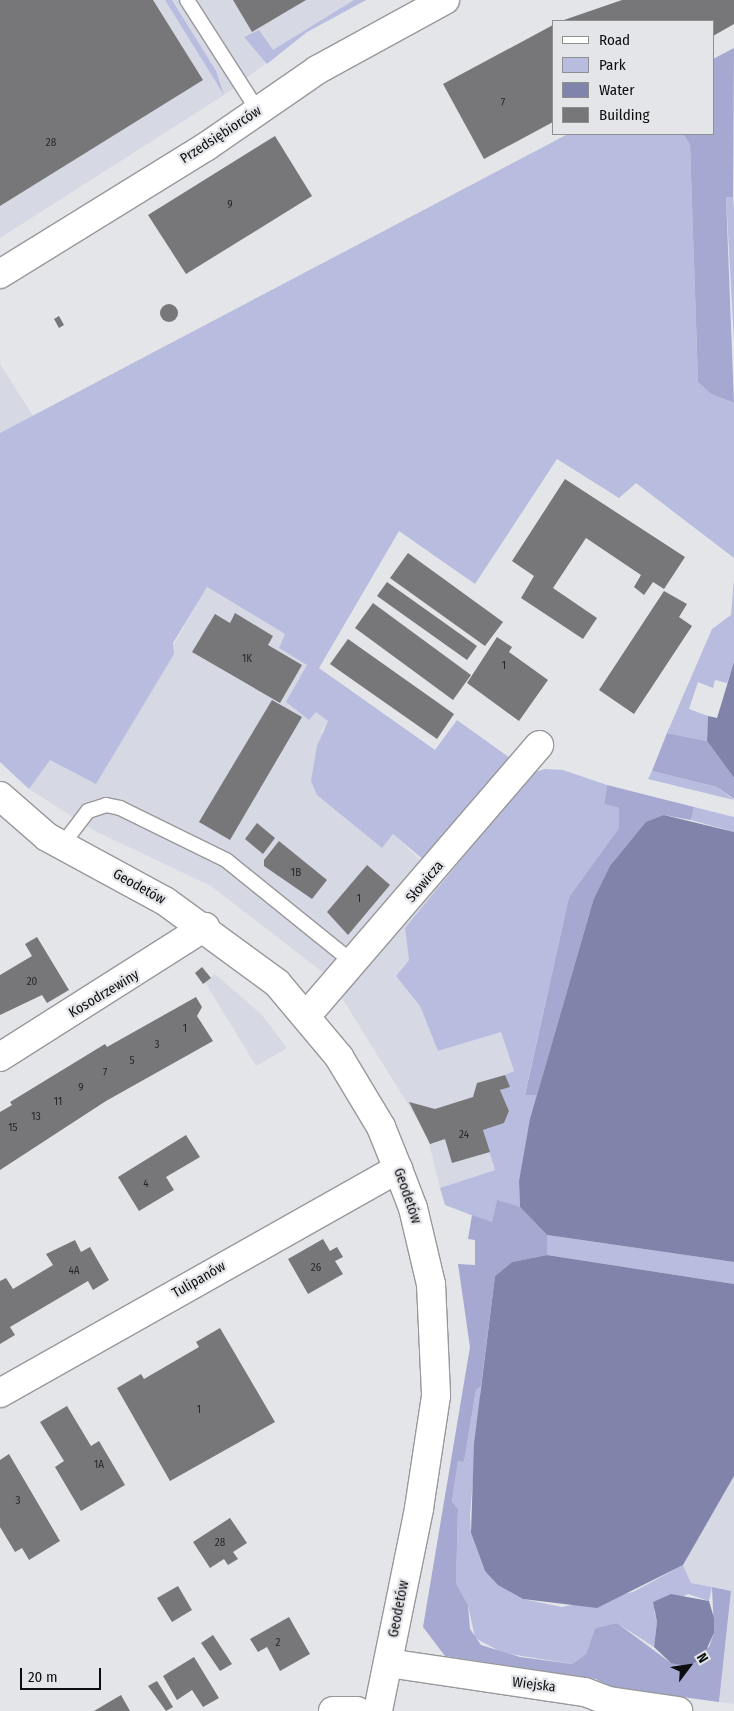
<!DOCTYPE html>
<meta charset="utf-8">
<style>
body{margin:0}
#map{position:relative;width:734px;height:1711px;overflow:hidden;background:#e4e5e9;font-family:"Fira Sans Condensed",sans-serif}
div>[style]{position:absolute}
.built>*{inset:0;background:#d6d8e3}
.green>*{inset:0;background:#b8bcde}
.forest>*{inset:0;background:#a5a8d0}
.water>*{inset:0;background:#8184aa}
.building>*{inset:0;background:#77777a}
.round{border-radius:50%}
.roads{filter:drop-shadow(1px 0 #98989c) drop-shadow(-1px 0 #98989c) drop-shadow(0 1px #98989c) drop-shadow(0 -1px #98989c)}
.service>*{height:14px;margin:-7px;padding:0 7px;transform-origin:7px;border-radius:7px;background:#fff}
.minor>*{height:28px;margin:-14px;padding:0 14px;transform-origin:14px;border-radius:14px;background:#fff}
.tertiary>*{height:28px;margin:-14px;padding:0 14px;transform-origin:14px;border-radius:14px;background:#fff}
span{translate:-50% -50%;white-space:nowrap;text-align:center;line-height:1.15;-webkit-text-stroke:4.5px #e4e5e9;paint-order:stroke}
.number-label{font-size:11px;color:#272829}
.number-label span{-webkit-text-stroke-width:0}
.street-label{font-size:14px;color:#0c0d0e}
.legend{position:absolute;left:552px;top:20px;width:162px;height:115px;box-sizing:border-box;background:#e4e5e9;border:1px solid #8e8f91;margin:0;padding:6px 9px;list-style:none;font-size:15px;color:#0c0d0e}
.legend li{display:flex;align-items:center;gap:10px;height:25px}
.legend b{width:25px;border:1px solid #8e8f91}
.north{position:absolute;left:664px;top:1641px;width:50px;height:50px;-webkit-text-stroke:4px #e4e5e9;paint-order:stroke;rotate:59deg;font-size:14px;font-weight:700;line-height:20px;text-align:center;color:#0c0d0e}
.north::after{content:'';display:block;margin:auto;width:18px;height:22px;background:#0c0d0e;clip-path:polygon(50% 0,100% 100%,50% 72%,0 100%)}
.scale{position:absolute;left:20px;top:1668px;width:81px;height:22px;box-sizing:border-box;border:2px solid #0c0d0e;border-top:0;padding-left:6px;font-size:15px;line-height:18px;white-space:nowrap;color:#0c0d0e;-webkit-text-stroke:4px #e4e5e9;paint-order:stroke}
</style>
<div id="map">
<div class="built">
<i style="clip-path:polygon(0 0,366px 0,307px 32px,224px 95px,0 238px)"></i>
<i style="clip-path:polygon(0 364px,33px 416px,0 433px)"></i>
<i style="clip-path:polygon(206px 587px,285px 634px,279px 648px,307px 665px,309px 719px,316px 711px,328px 721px,321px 732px,357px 827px,382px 848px,393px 834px,443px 882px,405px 928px,409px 960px,396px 976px,420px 1006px,438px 1051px,501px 1032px,514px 1072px,509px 1111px,490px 1152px,495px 1170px,440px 1188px,427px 1135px,329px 977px,211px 886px,95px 831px,29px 789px,50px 760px,96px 784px)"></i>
<i style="clip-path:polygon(215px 974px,261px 1014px,287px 1048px,256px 1066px,205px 982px)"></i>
<i style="clip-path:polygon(734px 1476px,734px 1704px,719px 1702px,731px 1591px,691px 1583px,683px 1565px)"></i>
</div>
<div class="green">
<i style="clip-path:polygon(165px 0,172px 0,216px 71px,224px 95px)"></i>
<i style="clip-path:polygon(354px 0,366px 0,307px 32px,267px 64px,244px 37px,259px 30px,273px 50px)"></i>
<i style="clip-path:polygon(568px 134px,683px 134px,690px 145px,698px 382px,711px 394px,734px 403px,734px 558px,636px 483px,619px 498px,557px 459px,475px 584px,399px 531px,319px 668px,435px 750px,457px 720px,514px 761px,431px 866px,393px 834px,382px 848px,317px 795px,311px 781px,317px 746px,328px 721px,316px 712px,309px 720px,286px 702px,307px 665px,279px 648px,285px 634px,207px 587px,173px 643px,174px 654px,96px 784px,50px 760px,29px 789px,0 762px,0 433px)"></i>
<i style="clip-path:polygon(726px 197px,733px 197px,734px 209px,734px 341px)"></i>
<i style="clip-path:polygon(734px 579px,734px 664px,727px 683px,715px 680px,713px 688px,698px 682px,689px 709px,708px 716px,707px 741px,667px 733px,712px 629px,731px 615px)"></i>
<i style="clip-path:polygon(545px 769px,563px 770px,607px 785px,604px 804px,619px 808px,621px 814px,619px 828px,569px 897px,525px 1094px,537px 1095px,519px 1181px,520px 1207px,497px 1201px,492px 1223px,445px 1205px,440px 1188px,495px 1170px,483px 1130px,504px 1123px,509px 1111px,500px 1090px,509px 1087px,505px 1075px,514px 1071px,501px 1032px,438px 1051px,420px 1006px,396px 976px,409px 960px,405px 928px,532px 773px)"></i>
<i style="clip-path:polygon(652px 771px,717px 787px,734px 800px,648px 779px)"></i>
<i style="clip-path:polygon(694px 807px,734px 817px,734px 832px,691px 820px)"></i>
<i style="clip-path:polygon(547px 1235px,734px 1262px,734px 1284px,547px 1255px)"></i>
<i style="clip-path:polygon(481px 1386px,470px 1515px,471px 1533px,485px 1571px,523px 1599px,562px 1607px,633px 1592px,683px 1565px,691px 1583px,712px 1587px,709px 1601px,688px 1594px,654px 1611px,657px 1622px,654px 1647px,617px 1623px,595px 1628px,586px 1654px,572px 1664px,503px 1653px,475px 1638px,468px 1605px,456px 1583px,458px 1509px,452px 1503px,458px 1460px,464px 1462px,476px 1390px)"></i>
</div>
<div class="forest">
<i style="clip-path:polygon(734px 48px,733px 197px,726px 197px,734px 403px,711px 394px,698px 382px,690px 145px,683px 134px,713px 134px,713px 59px)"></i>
<i style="clip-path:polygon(667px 733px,707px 741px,734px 778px,734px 799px,717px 787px,652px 771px)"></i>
<i style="clip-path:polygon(607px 785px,694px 807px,691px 820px,664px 815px,593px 901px,537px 1095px,525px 1095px,569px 897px,619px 828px,619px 808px,604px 804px)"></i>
<i style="clip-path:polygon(497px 1200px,520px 1207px,547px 1235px,547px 1255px,512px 1262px,495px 1276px,481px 1386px,476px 1390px,464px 1462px,458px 1461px,452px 1502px,458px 1509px,456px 1583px,468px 1605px,470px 1629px,481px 1645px,520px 1657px,572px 1664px,586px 1654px,595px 1628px,617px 1623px,671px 1663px,709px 1647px,714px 1633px,712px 1587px,731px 1591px,719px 1702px,609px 1687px,596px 1679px,445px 1656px,423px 1627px,470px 1347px,458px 1264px,475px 1265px,475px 1240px,468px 1239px,472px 1215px,492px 1222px)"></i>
</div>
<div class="water">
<i style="clip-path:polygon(734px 662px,734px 778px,707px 741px,708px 716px,717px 718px)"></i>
<i style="clip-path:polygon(664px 815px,734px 832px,734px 1262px,547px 1235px,520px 1207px,519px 1181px,530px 1119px,593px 901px,610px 866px,646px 822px)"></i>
<i style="clip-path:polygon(547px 1255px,734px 1284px,734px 1476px,683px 1565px,597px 1608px,523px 1599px,498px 1585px,485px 1571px,471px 1533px,474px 1444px,495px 1276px,512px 1262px)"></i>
<i style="clip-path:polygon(671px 1594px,709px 1601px,714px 1618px,714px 1633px,702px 1659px,687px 1666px,671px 1663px,654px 1647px,657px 1622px,653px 1602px)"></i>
</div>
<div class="building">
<i style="clip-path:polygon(0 0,153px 0,203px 80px,0 206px)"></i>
<i style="clip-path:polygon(233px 0,306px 0,252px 32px)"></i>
<i style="clip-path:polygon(622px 0,734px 0,734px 24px,713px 36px,713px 21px,561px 21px)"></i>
<i style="clip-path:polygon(553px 25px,553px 122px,484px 159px,443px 84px)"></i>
<i style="clip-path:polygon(275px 136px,312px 196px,186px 274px,148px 215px)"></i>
<i class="round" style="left:160px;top:304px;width:18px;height:18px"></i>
<i style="clip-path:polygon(59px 316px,64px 325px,59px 328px,54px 319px)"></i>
<i style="clip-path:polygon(565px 479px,685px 557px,664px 589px,653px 582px,644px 595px,634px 587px,641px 575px,586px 538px,553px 588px,597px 618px,583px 639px,521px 598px,534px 576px,512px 561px)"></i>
<i style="clip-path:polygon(408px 553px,503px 622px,485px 646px,390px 578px)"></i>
<i style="clip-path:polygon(387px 582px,477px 646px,467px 660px,377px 596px)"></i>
<i style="clip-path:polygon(664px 591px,687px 604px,679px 617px,692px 626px,634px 714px,599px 690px)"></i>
<i style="clip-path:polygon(373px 603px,471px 675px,453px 700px,355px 628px)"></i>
<i style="clip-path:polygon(235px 613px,273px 636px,268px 645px,302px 665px,280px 703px,192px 652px,215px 614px,230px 623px)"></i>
<i style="clip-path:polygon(497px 637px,512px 647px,509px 652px,548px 680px,519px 721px,467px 683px)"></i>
<i style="clip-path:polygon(348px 639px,454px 714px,437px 739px,330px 664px)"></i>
<i style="clip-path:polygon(272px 700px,302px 717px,230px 840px,199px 822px)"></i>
<i style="clip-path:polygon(257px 823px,275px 838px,263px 854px,245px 839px)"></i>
<i style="clip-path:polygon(279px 841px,327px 880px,312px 899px,264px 866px,264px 860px)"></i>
<i style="clip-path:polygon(367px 865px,390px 885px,348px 935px,327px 912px)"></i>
<i style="clip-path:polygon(37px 937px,69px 990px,47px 1003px,42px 995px,0 1015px,0 975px,32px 956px,25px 944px)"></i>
<i style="clip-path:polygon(202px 967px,211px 978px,203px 984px,195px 973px)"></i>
<i style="clip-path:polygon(196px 997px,202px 1007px,197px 1016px,213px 1041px,106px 1101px,0 1170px,0 1112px,12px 1105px,10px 1102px,105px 1044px,107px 1047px)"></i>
<i style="clip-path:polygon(505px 1075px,510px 1087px,500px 1090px,509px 1111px,504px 1123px,483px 1130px,490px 1152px,452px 1163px,445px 1139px,430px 1144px,409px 1102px,435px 1109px,473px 1097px,477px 1083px)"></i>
<i style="clip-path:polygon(186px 1135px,200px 1157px,166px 1177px,174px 1190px,139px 1211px,118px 1177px)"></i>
<i style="clip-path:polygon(323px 1239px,330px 1251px,337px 1247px,343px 1257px,335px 1261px,343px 1274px,308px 1294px,288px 1259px)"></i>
<i style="clip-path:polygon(75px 1240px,81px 1252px,90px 1247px,109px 1280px,93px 1290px,88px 1281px,10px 1327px,15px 1335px,0 1344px,0 1281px,6px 1278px,13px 1289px,53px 1265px,46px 1254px)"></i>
<i style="clip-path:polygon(220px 1328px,275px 1422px,170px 1481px,117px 1388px,141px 1374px,144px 1379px,199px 1347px,196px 1342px)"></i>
<i style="clip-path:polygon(67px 1406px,91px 1446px,99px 1441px,125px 1485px,81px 1511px,55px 1467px,64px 1461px,40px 1422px)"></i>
<i style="clip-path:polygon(9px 1454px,60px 1541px,29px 1560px,22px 1548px,15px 1552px,0 1527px,0 1460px)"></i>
<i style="clip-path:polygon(230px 1518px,247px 1543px,233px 1552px,238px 1559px,228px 1565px,224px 1559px,210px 1568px,193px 1542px)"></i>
<i style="clip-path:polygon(178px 1586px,192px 1610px,172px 1622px,157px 1598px)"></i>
<i style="clip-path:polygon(289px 1617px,310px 1654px,280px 1671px,267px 1647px,258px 1652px,250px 1639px)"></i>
<i style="clip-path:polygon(213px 1635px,232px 1664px,220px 1671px,201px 1643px)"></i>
<i style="clip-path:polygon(194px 1657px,219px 1698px,203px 1707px,192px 1690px,177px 1700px,163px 1676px)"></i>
<i style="clip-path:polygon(157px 1681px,173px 1707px,166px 1711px,148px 1686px)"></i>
<i style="clip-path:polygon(121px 1695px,130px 1711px,94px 1711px)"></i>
</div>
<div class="roads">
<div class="service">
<i style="left:187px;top:0;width:132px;rotate:57.4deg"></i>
<i style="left:62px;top:845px;width:43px;rotate:-52.6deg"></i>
<i style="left:88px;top:811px;width:19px;rotate:-18deg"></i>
<i style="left:106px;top:805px;width:14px;rotate:12deg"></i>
<i style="left:120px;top:808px;width:118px;rotate:26.1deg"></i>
<i style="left:226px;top:860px;width:166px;rotate:38.9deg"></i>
</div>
<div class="minor">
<i style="left:0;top:274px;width:243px;rotate:-31.7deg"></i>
<i style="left:207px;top:146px;width:134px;rotate:-34.6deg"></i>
<i style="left:317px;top:70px;width:146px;rotate:-28.7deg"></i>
<i style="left:307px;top:1015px;width:356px;rotate:-49.3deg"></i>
<i style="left:0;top:1057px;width:243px;rotate:-32.4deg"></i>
<i style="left:0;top:1393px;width:457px;rotate:-29.4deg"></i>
<i style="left:388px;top:1663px;width:199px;rotate:8.4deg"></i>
<i style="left:585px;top:1692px;width:26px;rotate:21deg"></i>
<i style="left:609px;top:1701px;width:70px;rotate:8.2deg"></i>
<i style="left:333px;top:1711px;width:24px"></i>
</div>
<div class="tertiary">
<i style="left:0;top:796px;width:62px;rotate:41.1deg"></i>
<i style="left:47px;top:837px;width:134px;rotate:28.5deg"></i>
<i style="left:165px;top:901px;width:139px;rotate:36.2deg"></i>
<i style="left:277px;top:983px;width:97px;rotate:50deg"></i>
<i style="left:339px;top:1057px;width:82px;rotate:59deg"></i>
<i style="left:381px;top:1127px;width:45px;rotate:68deg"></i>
<i style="left:398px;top:1169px;width:42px;rotate:69deg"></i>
<i style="left:413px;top:1208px;width:78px;rotate:76.7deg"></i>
<i style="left:431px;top:1284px;width:112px;rotate:87.4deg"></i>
<i style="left:436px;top:1396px;width:114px;rotate:98.6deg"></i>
<i style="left:419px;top:1509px;width:206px;rotate:101.5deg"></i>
</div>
</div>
<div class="number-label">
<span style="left:503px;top:103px">7</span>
<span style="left:51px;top:143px">28</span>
<span style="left:230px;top:205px">9</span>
<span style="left:247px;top:659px">1K</span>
<span style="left:504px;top:666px">1</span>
<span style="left:296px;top:873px">1B</span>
<span style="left:359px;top:899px">1</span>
<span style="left:32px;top:982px">20</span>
<span style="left:185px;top:1029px">1</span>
<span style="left:157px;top:1045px">3</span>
<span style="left:132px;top:1061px">5</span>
<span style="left:105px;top:1073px">7</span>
<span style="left:81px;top:1088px">9</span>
<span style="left:58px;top:1102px">11</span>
<span style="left:36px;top:1117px">13</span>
<span style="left:13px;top:1128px">15</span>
<span style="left:464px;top:1135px">24</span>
<span style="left:146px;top:1184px">4</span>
<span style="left:316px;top:1268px">26</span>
<span style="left:74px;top:1271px">4A</span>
<span style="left:199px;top:1410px">1</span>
<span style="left:99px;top:1465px">1A</span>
<span style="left:18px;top:1501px">3</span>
<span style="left:220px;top:1543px">28</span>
<span style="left:278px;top:1643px">2</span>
</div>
<div class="street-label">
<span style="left:221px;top:135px;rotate:-33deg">Przedsiębiorców</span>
<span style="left:425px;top:882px;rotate:-50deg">Słowicza</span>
<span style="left:139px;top:887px;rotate:29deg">Geodetów</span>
<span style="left:104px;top:994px;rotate:-31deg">Kosodrzewiny</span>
<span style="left:407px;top:1196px;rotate:71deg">Geodetów</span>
<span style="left:199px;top:1280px;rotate:-30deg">Tulipanów</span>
<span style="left:399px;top:1609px;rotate:-79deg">Geodetów</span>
<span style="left:534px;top:1685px;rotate:7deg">Wiejska</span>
</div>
<ul class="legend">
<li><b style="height:6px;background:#fff"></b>Road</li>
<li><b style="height:14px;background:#b8bcde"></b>Park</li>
<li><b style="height:14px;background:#8184aa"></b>Water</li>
<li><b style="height:14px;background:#77777a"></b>Building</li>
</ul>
<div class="north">N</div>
<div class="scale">20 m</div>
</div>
